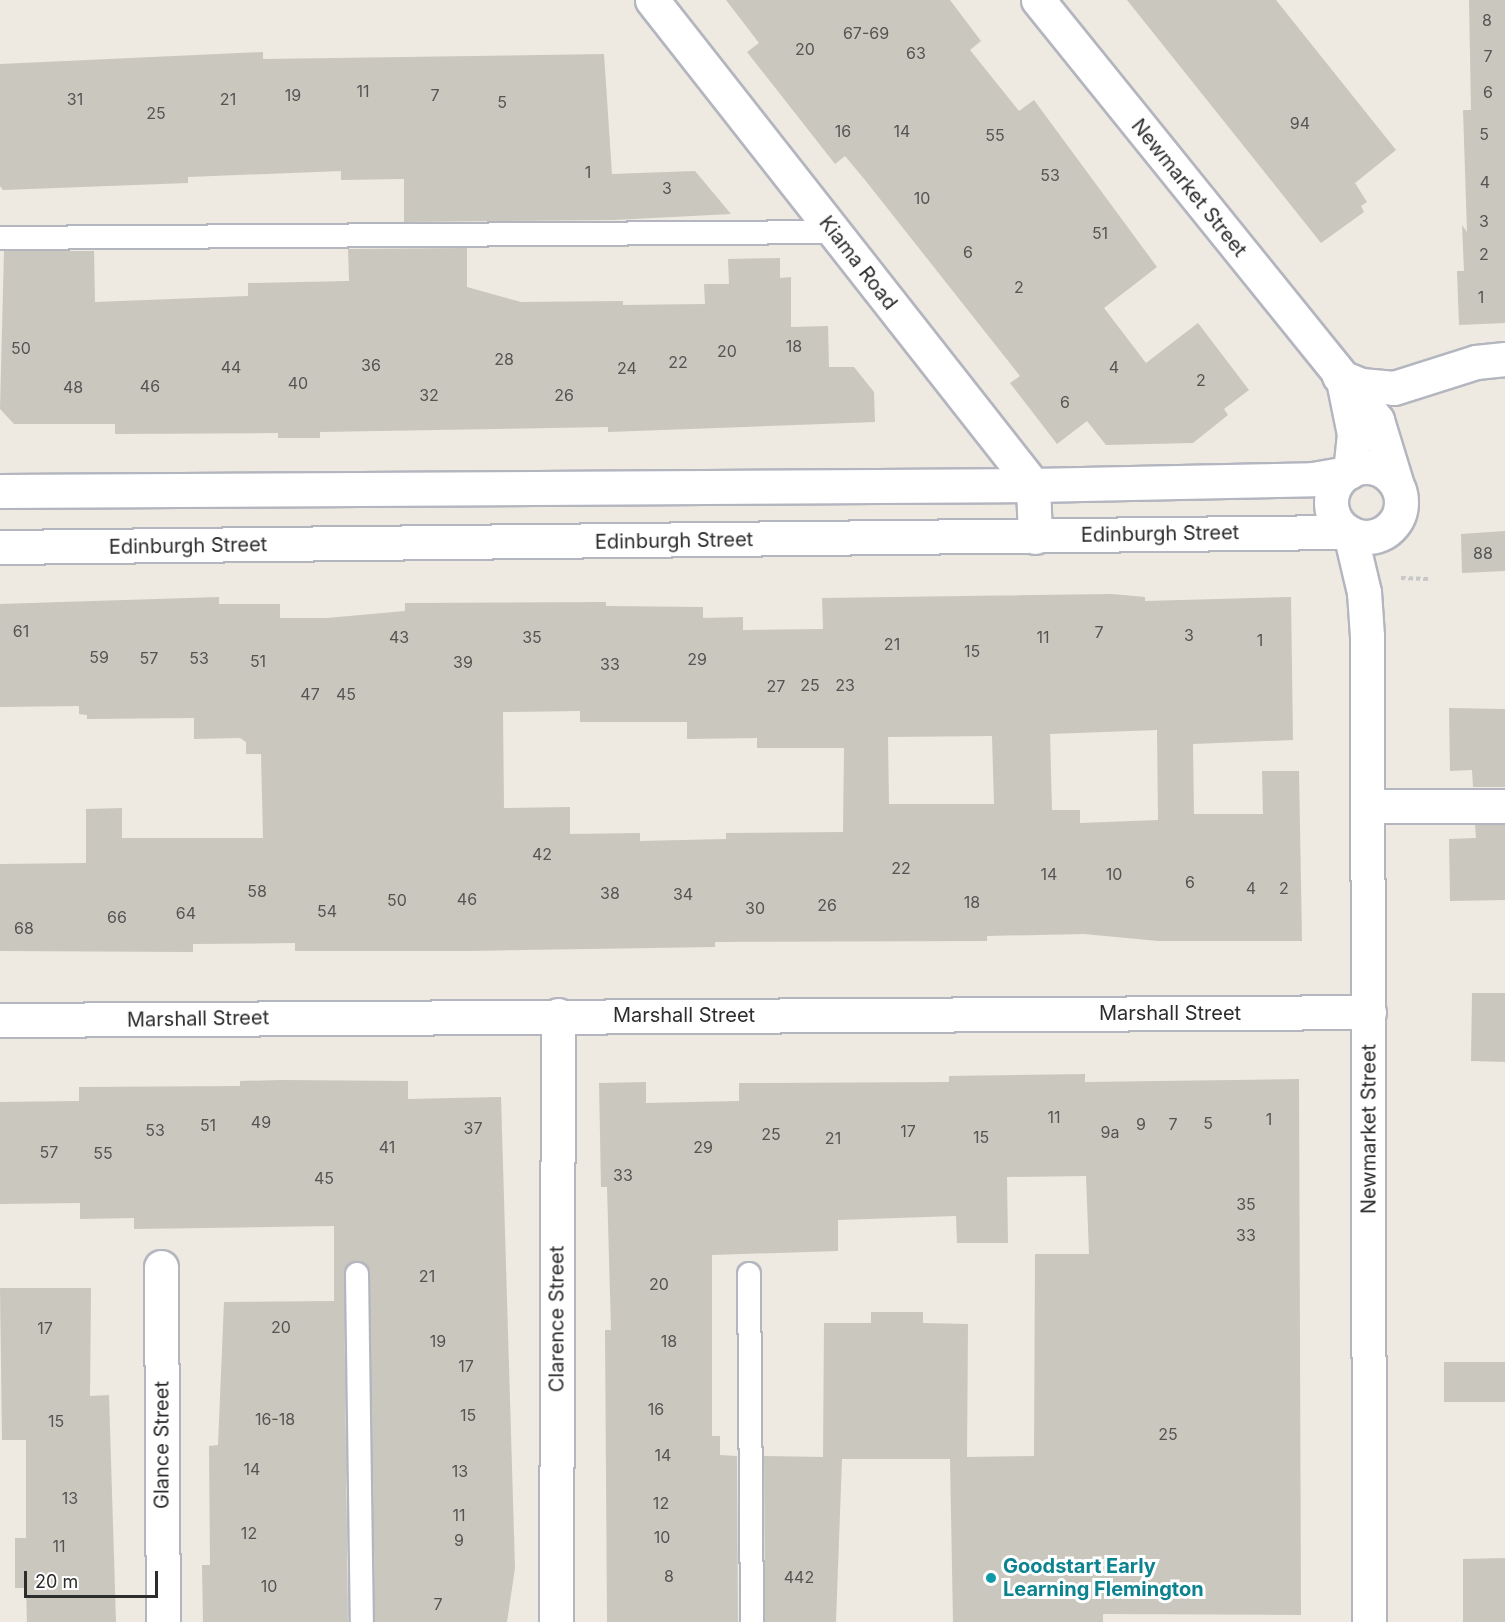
<!DOCTYPE html>
<style>
body{margin:0}
#map{position:relative;width:1505px;height:1622px;overflow:hidden;background:#eee9e1;font-family:Inter,sans-serif}
div>[style]{position:absolute}
.building>*{inset:0;background:#cac7bf}
.path>*{height:4px;margin-top:-2px;transform-origin:0;background:repeating-linear-gradient(90deg,#c8c8c8 0 4.5px,transparent 0 7.5px)}
.roads{filter:drop-shadow(2px 0 #b4b6bf) drop-shadow(-2px 0 #b4b6bf) drop-shadow(0 2px #b4b6bf) drop-shadow(0 -2px #b4b6bf)}
.lane>*{height:22px;margin:-11px;padding:0 11px;transform-origin:11px;border-radius:11px;background:#fff}
.street>*{height:33px;margin:-16.5px;padding:0 16.5px;transform-origin:16.5px;border-radius:16.5px;background:#fff}
.street>.ring{margin:-16.5px;padding:0;box-sizing:content-box;background:none;border:33px solid #fff;border-radius:50%}
.dots>*{width:16px;height:16px;translate:-50% -50%;box-sizing:border-box;border:3px solid #fff;border-radius:50%}
span{translate:-50% -50%;white-space:nowrap;text-align:center;line-height:1.15;-webkit-text-stroke:6px #fff;paint-order:stroke}
.number-label{font-size:16px;color:#545452}
.number-label span{-webkit-text-stroke-width:0}
.street-label{font-size:20px;color:#2d2d2d}
.culture-label{font-size:20px;color:#0d838f;font-weight:700}
.left{translate:0 -50%;text-align:left}
.scale{position:absolute;left:24px;top:1571px;width:134px;height:27px;box-sizing:border-box;border:3px solid #2d2d2d;border-top:0;padding-left:8px;font-size:18px;line-height:21px;white-space:nowrap;color:#2d2d2d;-webkit-text-stroke:4px #fff;paint-order:stroke}
</style>
<div id="map">
<div class="building">
<i style="clip-path:polygon(726px 0,950px 0,981px 41px,970px 50px,1019px 111px,1034px 100px,1157px 267px,1104px 308px,1146px 363px,1198px 323px,1249px 390px,1224px 409px,1228px 415px,1193px 443px,1106px 445px,1087px 421px,1057px 444px,1010px 383px,1020px 376px,865px 180px,845px 156px,835px 164px,747px 52px,759px 43px)"></i>
<i style="clip-path:polygon(1127px 0,1276px 0,1396px 150px,1355px 183px,1367px 202px,1361px 206px,1364px 212px,1321px 243px)"></i>
<i style="clip-path:polygon(1469px 0,1505px 0,1505px 323px,1459px 325px,1457px 271px,1464px 271px,1462px 225px,1467px 232px,1463px 110px,1471px 110px)"></i>
<i style="clip-path:polygon(263px 52px,263px 59px,604px 54px,612px 174px,695px 171px,731px 214px,614px 220px,404px 222px,404px 179px,341px 180px,341px 171px,188px 177px,188px 183px,3px 190px,0 186px,0 64px)"></i>
<i style="clip-path:polygon(467px 248px,467px 287px,521px 302px,623px 301px,623px 305px,705px 304px,704px 284px,729px 284px,728px 259px,780px 258px,780px 278px,791px 277px,791px 327px,828px 326px,829px 367px,854px 367px,874px 392px,875px 422px,608px 432px,608px 427px,320px 432px,320px 438px,278px 438px,278px 433px,115px 434px,115px 424px,14px 424px,0 409px,4px 251px,94px 251px,95px 302px,248px 296px,248px 283px,349px 281px,348px 249px)"></i>
<i style="clip-path:polygon(1505px 531px,1505px 571px,1462px 573px,1461px 534px)"></i>
<i style="clip-path:polygon(evenodd,1112px 594px,1145px 597px,1145px 601px,1291px 597px,1293px 740px,1193px 744px,1194px 814px,1263px 814px,1262px 771px,1299px 771px,1302px 941px,1158px 941px,1084px 934px,987px 936px,987px 941px,715px 942px,715px 947px,468px 951px,295px 951px,295px 943px,193px 944px,193px 952px,0 951px,0 864px,86px 863px,86px 809px,122px 808px,122px 838px,263px 838px,261px 754px,246px 754px,246px 742px,240px 738px,194px 739px,194px 718px,87px 719px,87px 715px,79px 714px,79px 706px,0 707px,0 604px,219px 597px,219px 604px,280px 604px,280px 618px,327px 618px,405px 611px,405px 603px,606px 602px,606px 606px,703px 607px,703px 618px,743px 617px,743px 630px,823px 629px,822px 598px,1112px 594px,580px 711px,580px 722px,687px 722px,687px 739px,757px 738px,757px 748px,844px 748px,843px 832px,726px 833px,726px 839px,640px 841px,640px 833px,570px 834px,570px 807px,504px 808px,503px 712px,580px 711px,1112px 594px,1157px 730px,1158px 820px,1080px 823px,1080px 810px,1052px 810px,1050px 734px,1157px 730px,1112px 594px,992px 736px,994px 804px,889px 804px,888px 737px,992px 736px)"></i>
<i style="clip-path:polygon(1449px 708px,1505px 709px,1505px 787px,1473px 787px,1472px 770px,1450px 771px)"></i>
<i style="clip-path:polygon(1475px 825px,1505px 825px,1505px 900px,1450px 901px,1449px 839px,1476px 838px)"></i>
<i style="clip-path:polygon(1472px 993px,1505px 993px,1505px 1062px,1471px 1061px)"></i>
<i style="clip-path:polygon(1085px 1074px,1085px 1082px,1299px 1079px,1301px 1615px,1103px 1614px,1103px 1622px,953px 1622px,950px 1459px,842px 1459px,836px 1622px,765px 1622px,764px 1456px,823px 1457px,824px 1323px,871px 1323px,871px 1312px,923px 1312px,923px 1323px,968px 1324px,967px 1457px,1034px 1456px,1035px 1254px,1089px 1254px,1086px 1176px,1007px 1177px,1008px 1243px,957px 1243px,956px 1216px,838px 1220px,838px 1251px,712px 1255px,712px 1436px,720px 1436px,720px 1455px,737px 1456px,738px 1622px,607px 1622px,605px 1330px,611px 1330px,607px 1187px,601px 1187px,599px 1083px,646px 1082px,646px 1103px,739px 1101px,739px 1083px,949px 1082px,949px 1076px)"></i>
<i style="clip-path:polygon(282px 1080px,408px 1081px,408px 1099px,501px 1097px,515px 1568px,507px 1622px,375px 1622px,370px 1274px,357px 1261px,350px 1263px,344px 1274px,348px 1622px,203px 1622px,202px 1565px,210px 1565px,209px 1446px,218px 1445px,224px 1302px,334px 1301px,334px 1226px,134px 1229px,134px 1218px,80px 1219px,80px 1203px,0 1204px,0 1102px,79px 1101px,79px 1087px,240px 1086px,240px 1081px)"></i>
<i style="clip-path:polygon(0 1288px,91px 1288px,90px 1396px,109px 1395px,116px 1622px,27px 1622px,26px 1588px,15px 1588px,15px 1538px,26px 1538px,26px 1440px,2px 1440px)"></i>
<i style="clip-path:polygon(1444px 1362px,1505px 1362px,1505px 1402px,1444px 1402px)"></i>
<i style="clip-path:polygon(1505px 1558px,1505px 1622px,1463px 1622px,1463px 1559px)"></i>
</div>
<div class="path">
<i style="left:1401px;top:578px;width:27px;rotate:2deg"></i>
</div>
<div class="roads">
<div class="lane">
<i style="left:0;top:238px;width:835px;rotate:-0.41deg"></i>
<i style="left:357px;top:1274px;width:348px;rotate:89.2deg"></i>
<i style="left:749px;top:1274px;width:348px;rotate:89.5deg"></i>
</div>
<div class="street">
<i style="left:652px;top:0;width:617px;rotate:51.85deg"></i>
<i style="left:1033px;top:485px;width:52px;rotate:87.8deg"></i>
<i style="left:1038px;top:0;width:540px;rotate:51.09deg"></i>
<i style="left:1377px;top:420px;width:65px;rotate:73deg"></i>
<i style="left:1339px;top:376px;width:24px;rotate:22deg"></i>
<i style="left:1361px;top:385px;width:33px;rotate:5deg"></i>
<i style="left:1394px;top:388px;width:86px;rotate:-17.6deg"></i>
<i style="left:1476px;top:362px;width:29px;rotate:-6deg"></i>
<i style="left:1344px;top:385px;width:50px;rotate:78.5deg"></i>
<i style="left:1354px;top:434px;width:38px;rotate:96deg"></i>
<i class="ring" style="left:1331px;top:467px;width:37px;height:37px"></i>
<i style="left:0;top:491px;width:1033px;rotate:-0.33deg"></i>
<i style="left:1033px;top:485px;width:280px;rotate:-1.2deg"></i>
<i style="left:1313px;top:479px;width:35px;rotate:-10deg"></i>
<i style="left:1350px;top:533px;width:61px;rotate:76.7deg"></i>
<i style="left:1364px;top:592px;width:44px;rotate:86.1deg"></i>
<i style="left:1367px;top:636px;width:986px;rotate:89.88deg"></i>
<i style="left:0;top:547px;width:1348px;rotate:-0.64deg"></i>
<i style="left:1369px;top:806px;width:136px"></i>
<i style="left:0;top:1020px;width:1369px;rotate:-0.33deg"></i>
<i style="left:161px;top:1267px;width:355px;rotate:89.7deg"></i>
<i style="left:556px;top:1622px;width:607px;rotate:-89.81deg"></i>
</div>
</div>
<div class="dots">
<i style="left:991px;top:1578px;background:#0f9aa8"></i>
</div>
<div class="number-label">
<span style="left:1487px;top:20px">8</span>
<span style="left:866px;top:33px">67-69</span>
<span style="left:805px;top:49px">20</span>
<span style="left:916px;top:53px">63</span>
<span style="left:1488px;top:56px">7</span>
<span style="left:363px;top:91px">11</span>
<span style="left:1488px;top:92px">6</span>
<span style="left:293px;top:95px">19</span>
<span style="left:435px;top:95px">7</span>
<span style="left:75px;top:99px">31</span>
<span style="left:228px;top:99px">21</span>
<span style="left:502px;top:102px">5</span>
<span style="left:156px;top:113px">25</span>
<span style="left:1300px;top:123px">94</span>
<span style="left:843px;top:131px">16</span>
<span style="left:902px;top:131px">14</span>
<span style="left:1484px;top:134px">5</span>
<span style="left:995px;top:135px">55</span>
<span style="left:588px;top:172px">1</span>
<span style="left:1050px;top:175px">53</span>
<span style="left:1485px;top:182px">4</span>
<span style="left:667px;top:188px">3</span>
<span style="left:922px;top:198px">10</span>
<span style="left:1484px;top:221px">3</span>
<span style="left:1100px;top:233px">51</span>
<span style="left:968px;top:252px">6</span>
<span style="left:1484px;top:254px">2</span>
<span style="left:1019px;top:287px">2</span>
<span style="left:1481px;top:297px">1</span>
<span style="left:794px;top:346px">18</span>
<span style="left:21px;top:348px">50</span>
<span style="left:727px;top:351px">20</span>
<span style="left:504px;top:359px">28</span>
<span style="left:678px;top:362px">22</span>
<span style="left:371px;top:365px">36</span>
<span style="left:231px;top:367px">44</span>
<span style="left:1114px;top:367px">4</span>
<span style="left:627px;top:368px">24</span>
<span style="left:1201px;top:380px">2</span>
<span style="left:298px;top:383px">40</span>
<span style="left:150px;top:386px">46</span>
<span style="left:73px;top:387px">48</span>
<span style="left:429px;top:395px">32</span>
<span style="left:564px;top:395px">26</span>
<span style="left:1065px;top:402px">6</span>
<span style="left:1483px;top:553px">88</span>
<span style="left:21px;top:631px">61</span>
<span style="left:1099px;top:632px">7</span>
<span style="left:1189px;top:635px">3</span>
<span style="left:399px;top:637px">43</span>
<span style="left:532px;top:637px">35</span>
<span style="left:1043px;top:637px">11</span>
<span style="left:1260px;top:640px">1</span>
<span style="left:892px;top:644px">21</span>
<span style="left:972px;top:651px">15</span>
<span style="left:99px;top:657px">59</span>
<span style="left:149px;top:658px">57</span>
<span style="left:199px;top:658px">53</span>
<span style="left:697px;top:659px">29</span>
<span style="left:258px;top:661px">51</span>
<span style="left:463px;top:662px">39</span>
<span style="left:610px;top:664px">33</span>
<span style="left:810px;top:685px">25</span>
<span style="left:845px;top:685px">23</span>
<span style="left:776px;top:686px">27</span>
<span style="left:310px;top:694px">47</span>
<span style="left:346px;top:694px">45</span>
<span style="left:542px;top:854px">42</span>
<span style="left:901px;top:868px">22</span>
<span style="left:1049px;top:874px">14</span>
<span style="left:1114px;top:874px">10</span>
<span style="left:1190px;top:882px">6</span>
<span style="left:1251px;top:888px">4</span>
<span style="left:1284px;top:888px">2</span>
<span style="left:257px;top:891px">58</span>
<span style="left:610px;top:893px">38</span>
<span style="left:683px;top:894px">34</span>
<span style="left:467px;top:899px">46</span>
<span style="left:397px;top:900px">50</span>
<span style="left:972px;top:902px">18</span>
<span style="left:827px;top:905px">26</span>
<span style="left:755px;top:908px">30</span>
<span style="left:327px;top:911px">54</span>
<span style="left:186px;top:913px">64</span>
<span style="left:117px;top:917px">66</span>
<span style="left:24px;top:928px">68</span>
<span style="left:1054px;top:1117px">11</span>
<span style="left:1269px;top:1119px">1</span>
<span style="left:261px;top:1122px">49</span>
<span style="left:1208px;top:1123px">5</span>
<span style="left:1141px;top:1124px">9</span>
<span style="left:1173px;top:1124px">7</span>
<span style="left:208px;top:1125px">51</span>
<span style="left:473px;top:1128px">37</span>
<span style="left:155px;top:1130px">53</span>
<span style="left:908px;top:1131px">17</span>
<span style="left:1110px;top:1132px">9a</span>
<span style="left:771px;top:1134px">25</span>
<span style="left:981px;top:1137px">15</span>
<span style="left:833px;top:1138px">21</span>
<span style="left:387px;top:1147px">41</span>
<span style="left:703px;top:1147px">29</span>
<span style="left:49px;top:1152px">57</span>
<span style="left:103px;top:1153px">55</span>
<span style="left:623px;top:1175px">33</span>
<span style="left:324px;top:1178px">45</span>
<span style="left:1246px;top:1204px">35</span>
<span style="left:1246px;top:1235px">33</span>
<span style="left:427px;top:1276px">21</span>
<span style="left:659px;top:1284px">20</span>
<span style="left:281px;top:1327px">20</span>
<span style="left:45px;top:1328px">17</span>
<span style="left:438px;top:1341px">19</span>
<span style="left:669px;top:1341px">18</span>
<span style="left:466px;top:1366px">17</span>
<span style="left:656px;top:1409px">16</span>
<span style="left:468px;top:1415px">15</span>
<span style="left:275px;top:1419px">16-18</span>
<span style="left:56px;top:1421px">15</span>
<span style="left:1168px;top:1434px">25</span>
<span style="left:663px;top:1455px">14</span>
<span style="left:252px;top:1469px">14</span>
<span style="left:460px;top:1471px">13</span>
<span style="left:70px;top:1498px">13</span>
<span style="left:661px;top:1503px">12</span>
<span style="left:459px;top:1515px">11</span>
<span style="left:249px;top:1533px">12</span>
<span style="left:662px;top:1537px">10</span>
<span style="left:459px;top:1540px">9</span>
<span style="left:59px;top:1546px">11</span>
<span style="left:669px;top:1576px">8</span>
<span style="left:799px;top:1577px">442</span>
<span style="left:269px;top:1586px">10</span>
<span style="left:438px;top:1604px">7</span>
</div>
<div class="street-label">
<span style="left:1189px;top:188px;rotate:51deg">Newmarket Street</span>
<span style="left:858px;top:263px;rotate:52deg">Kiama Road</span>
<span style="left:1160px;top:534px;rotate:-1deg">Edinburgh Street</span>
<span style="left:674px;top:541px;rotate:-1deg">Edinburgh Street</span>
<span style="left:188px;top:546px;rotate:-1deg">Edinburgh Street</span>
<span style="left:1170px;top:1013px">Marshall Street</span>
<span style="left:684px;top:1015px">Marshall Street</span>
<span style="left:198px;top:1019px;rotate:-1deg">Marshall Street</span>
<span style="left:1369px;top:1129px;rotate:-90deg">Newmarket Street</span>
<span style="left:557px;top:1319px;rotate:-90deg">Clarence Street</span>
<span style="left:162px;top:1445px;rotate:-90deg">Glance Street</span>
</div>
<div class="culture-label">
<span class="left" style="left:1003px;top:1578px">Goodstart Early<br>Learning Flemington</span>
</div>
<div class="scale">20 m</div>
</div>
